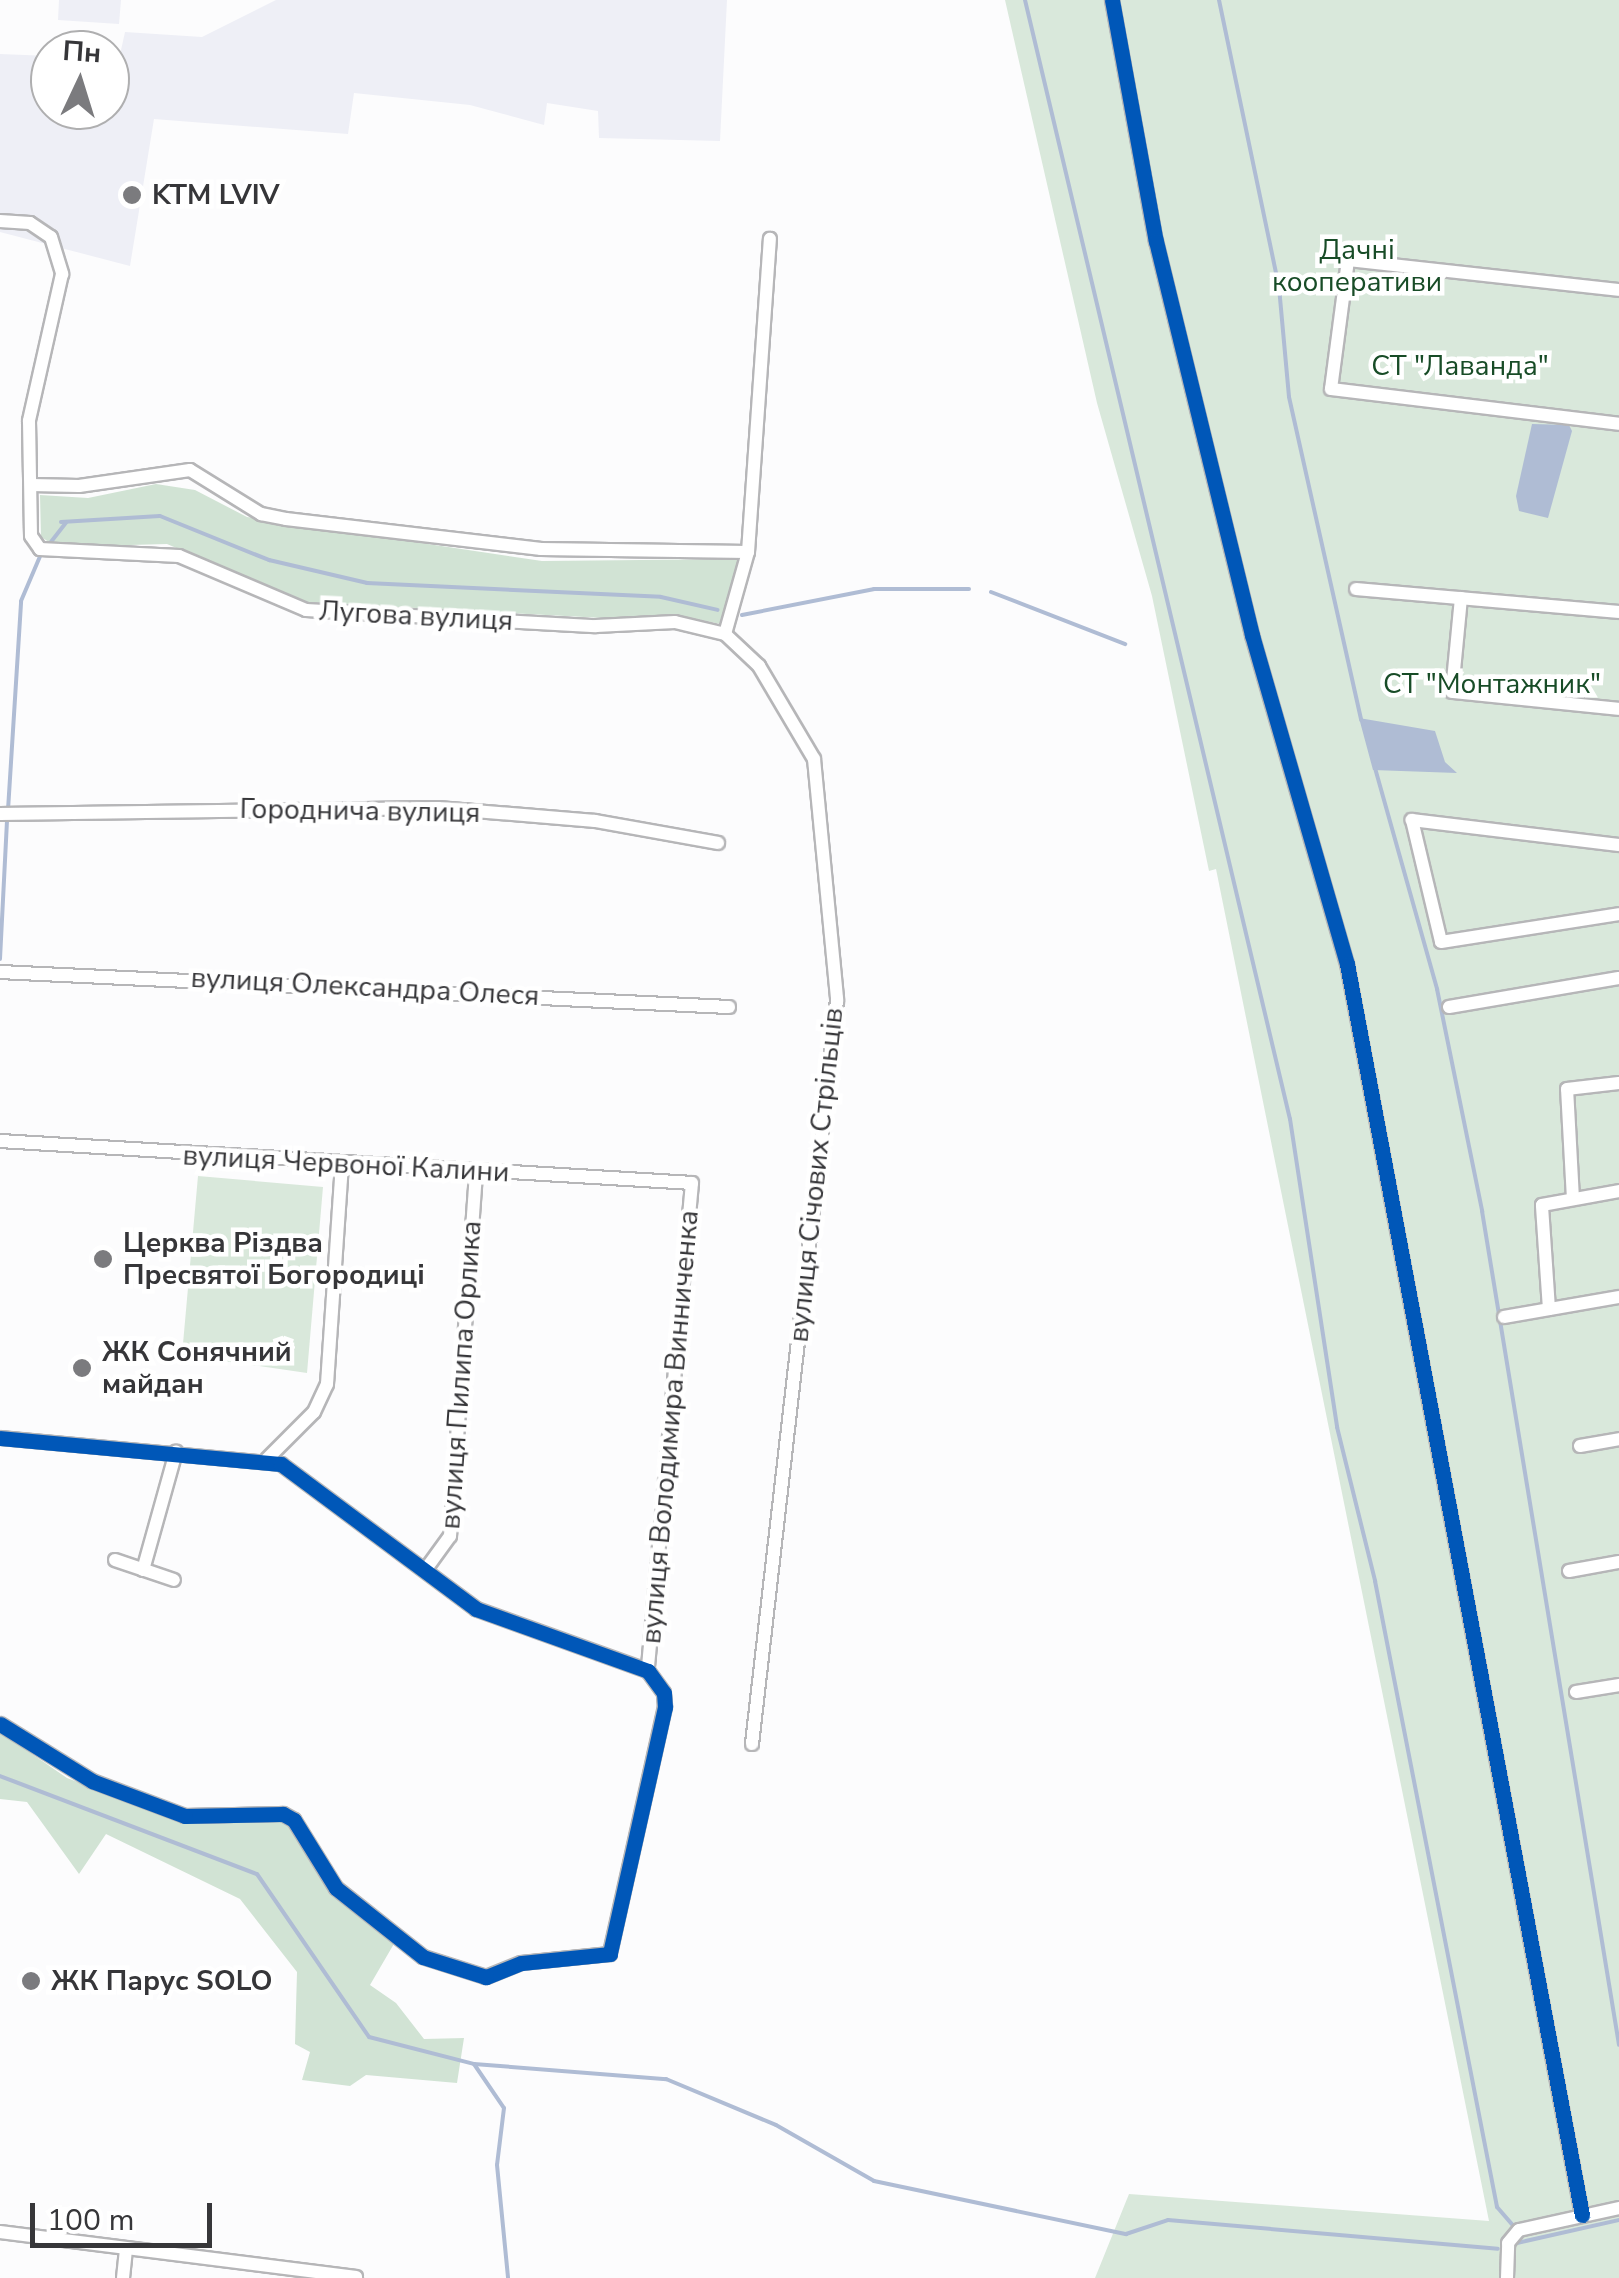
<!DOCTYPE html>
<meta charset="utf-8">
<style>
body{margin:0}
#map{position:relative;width:1619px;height:2278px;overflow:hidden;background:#fcfcfd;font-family:"Nunito Sans",sans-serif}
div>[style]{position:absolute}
.built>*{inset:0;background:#eeeff6}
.green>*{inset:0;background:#d9e8db}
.forest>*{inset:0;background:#d1e3d4}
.water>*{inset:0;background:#afbcd4}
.stream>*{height:4px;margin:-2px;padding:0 2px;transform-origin:2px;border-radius:2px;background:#afbcd4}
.roads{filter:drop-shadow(2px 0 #b6b6b8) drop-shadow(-2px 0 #b6b6b8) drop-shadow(0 2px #b6b6b8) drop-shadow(0 -2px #b6b6b8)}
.minor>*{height:12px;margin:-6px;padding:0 6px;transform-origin:6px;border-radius:6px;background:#fff}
.cycleway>*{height:15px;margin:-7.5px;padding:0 7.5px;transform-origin:7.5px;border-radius:7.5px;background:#0057b8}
.dots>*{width:28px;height:28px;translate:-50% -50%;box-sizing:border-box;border:5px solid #fff;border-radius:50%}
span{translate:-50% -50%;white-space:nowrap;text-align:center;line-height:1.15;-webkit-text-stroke:9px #fff;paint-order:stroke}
.poi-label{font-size:28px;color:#363639;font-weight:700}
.left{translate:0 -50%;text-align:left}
.park-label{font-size:28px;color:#184c27}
.street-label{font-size:28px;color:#363639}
.north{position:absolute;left:30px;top:30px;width:100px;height:100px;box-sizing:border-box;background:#fff;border:2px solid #afafb0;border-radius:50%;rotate:4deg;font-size:28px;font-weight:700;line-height:40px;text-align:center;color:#363639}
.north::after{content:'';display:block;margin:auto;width:35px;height:45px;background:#7b7b7e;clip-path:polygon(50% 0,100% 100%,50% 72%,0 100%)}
.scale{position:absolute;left:30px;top:2203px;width:182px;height:45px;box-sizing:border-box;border:5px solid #363639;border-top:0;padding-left:12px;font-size:30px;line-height:35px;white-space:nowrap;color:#363639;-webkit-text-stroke:8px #fff;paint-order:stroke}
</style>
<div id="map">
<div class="built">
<i style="clip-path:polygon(59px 0,121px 0,119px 24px,58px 20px)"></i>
<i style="clip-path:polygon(276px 0,727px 0,720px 141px,599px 138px,598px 111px,547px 103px,544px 125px,470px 105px,354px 93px,348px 134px,154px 119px,130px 266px,0 232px,0 54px,50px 56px,50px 110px,110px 110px,110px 59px,119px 59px,125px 32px,202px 37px)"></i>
</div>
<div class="green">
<i style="clip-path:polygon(1005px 0,1619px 0,1619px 2278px,1095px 2278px,1129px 2194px,1489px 2221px,1216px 869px,1209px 871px,1152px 596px,1097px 403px)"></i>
<i style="clip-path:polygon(198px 1176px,323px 1187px,307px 1373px,182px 1355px)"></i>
</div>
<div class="forest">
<i style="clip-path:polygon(156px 484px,195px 490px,247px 517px,542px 561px,740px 559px,720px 624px,678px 615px,603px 618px,304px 602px,167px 544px,57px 547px,41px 537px,40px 495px,88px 498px)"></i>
<i style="clip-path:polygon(0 1732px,67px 1778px,190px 1824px,266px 1817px,290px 1822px,328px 1887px,395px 1942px,370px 1985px,396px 2003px,424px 2039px,464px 2038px,457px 2083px,366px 2075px,350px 2086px,302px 2080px,310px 2052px,295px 2044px,297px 1972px,240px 1899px,106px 1834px,79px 1874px,27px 1802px,0 1799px)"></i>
</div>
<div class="water">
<i style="clip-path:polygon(1532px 424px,1569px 425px,1572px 431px,1548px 518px,1519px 511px,1516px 496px)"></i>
<i style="clip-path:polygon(1359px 718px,1435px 731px,1445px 762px,1457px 773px,1373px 770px)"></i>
</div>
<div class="stream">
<i style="left:1025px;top:0;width:1150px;rotate:76.68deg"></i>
<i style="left:1290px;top:1119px;width:312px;rotate:81.3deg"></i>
<i style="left:1337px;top:1427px;width:159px;rotate:76.1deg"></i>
<i style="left:1375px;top:1581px;width:638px;rotate:78.97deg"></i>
<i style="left:1497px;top:2207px;width:23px;rotate:49deg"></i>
<i style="left:1219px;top:0;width:293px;rotate:78.2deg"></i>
<i style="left:1279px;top:287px;width:110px;rotate:84.8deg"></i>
<i style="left:1289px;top:397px;width:331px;rotate:77.4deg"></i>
<i style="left:61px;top:522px;width:99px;rotate:-3.5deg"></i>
<i style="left:160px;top:516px;width:118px;rotate:22deg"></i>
<i style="left:269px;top:560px;width:101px;rotate:13.2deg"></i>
<i style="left:367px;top:583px;width:294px;rotate:2.7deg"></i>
<i style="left:661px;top:597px;width:58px;rotate:12.8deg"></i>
<i style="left:47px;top:547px;width:31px;rotate:-52deg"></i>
<i style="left:991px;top:592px;width:144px;rotate:21.2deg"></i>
<i style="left:742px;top:615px;width:135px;rotate:-11.1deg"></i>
<i style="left:874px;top:589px;width:95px"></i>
<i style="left:1375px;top:768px;width:230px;rotate:74.3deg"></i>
<i style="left:1437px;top:989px;width:227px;rotate:78.5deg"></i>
<i style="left:1482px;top:1211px;width:845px;rotate:80.67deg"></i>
<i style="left:8px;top:810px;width:209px;rotate:-86.4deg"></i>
<i style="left:21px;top:601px;width:51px;rotate:-66.9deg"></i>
<i style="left:0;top:959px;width:140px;rotate:-87.1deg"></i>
<i style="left:0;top:1776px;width:275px;rotate:20.9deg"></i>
<i style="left:257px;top:1874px;width:198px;rotate:55.5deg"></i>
<i style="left:369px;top:2037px;width:108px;rotate:14.4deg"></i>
<i style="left:474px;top:2064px;width:193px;rotate:4.5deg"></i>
<i style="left:666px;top:2079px;width:119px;rotate:22.7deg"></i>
<i style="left:776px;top:2125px;width:113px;rotate:29.7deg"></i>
<i style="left:874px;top:2181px;width:258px;rotate:11.9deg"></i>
<i style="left:1126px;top:2234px;width:44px;rotate:-18.4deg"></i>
<i style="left:1168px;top:2220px;width:331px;rotate:5deg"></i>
<i style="left:474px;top:2064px;width:53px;rotate:55.7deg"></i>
<i style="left:504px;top:2108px;width:57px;rotate:97deg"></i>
<i style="left:497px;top:2165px;width:114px;rotate:84.4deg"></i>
<i style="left:1517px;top:2243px;width:105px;rotate:-12.7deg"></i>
</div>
<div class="roads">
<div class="minor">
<i style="left:1112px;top:0;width:245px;rotate:79.7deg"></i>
<i style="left:1156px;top:241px;width:406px;rotate:76.3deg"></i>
<i style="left:1252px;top:635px;width:342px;rotate:73.9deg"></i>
<i style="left:1347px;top:964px;width:1273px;rotate:79.36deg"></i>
<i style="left:0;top:221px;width:30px;rotate:4deg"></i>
<i style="left:30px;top:223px;width:25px;rotate:34deg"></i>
<i style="left:51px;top:237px;width:39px;rotate:73deg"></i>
<i style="left:62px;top:274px;width:151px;rotate:102.7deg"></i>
<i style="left:29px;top:421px;width:115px;rotate:89deg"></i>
<i style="left:31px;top:536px;width:16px;rotate:55deg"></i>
<i style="left:40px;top:549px;width:139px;rotate:2.9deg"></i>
<i style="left:179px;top:556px;width:138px;rotate:23deg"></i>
<i style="left:306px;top:610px;width:290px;rotate:3.2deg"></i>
<i style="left:596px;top:626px;width:79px;rotate:-2.9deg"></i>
<i style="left:675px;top:622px;width:51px;rotate:13.5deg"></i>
<i style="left:1619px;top:290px;width:273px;rotate:-173.7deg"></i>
<i style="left:1348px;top:260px;width:130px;rotate:97.5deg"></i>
<i style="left:1331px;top:389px;width:290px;rotate:6.9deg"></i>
<i style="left:31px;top:485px;width:48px;rotate:1.2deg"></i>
<i style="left:79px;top:486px;width:112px;rotate:-8.2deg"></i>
<i style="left:190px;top:470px;width:84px;rotate:31.8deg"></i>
<i style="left:261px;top:514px;width:25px;rotate:11deg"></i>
<i style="left:286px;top:519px;width:257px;rotate:6.7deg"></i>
<i style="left:541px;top:549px;width:207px;rotate:0.8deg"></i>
<i style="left:748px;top:552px;width:85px;rotate:105.7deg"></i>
<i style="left:748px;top:552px;width:314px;rotate:-86deg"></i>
<i style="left:1356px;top:589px;width:264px;rotate:5deg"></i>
<i style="left:1461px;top:598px;width:94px;rotate:95.5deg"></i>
<i style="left:1452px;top:692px;width:168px;rotate:5.8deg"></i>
<i style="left:725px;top:634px;width:47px;rotate:43.3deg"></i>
<i style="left:759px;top:666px;width:108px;rotate:59.4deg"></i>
<i style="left:814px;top:759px;width:242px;rotate:84.5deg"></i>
<i style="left:837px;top:1000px;width:749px;rotate:96.52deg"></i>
<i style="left:0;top:814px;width:438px;rotate:-0.8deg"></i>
<i style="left:438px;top:808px;width:158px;rotate:4.7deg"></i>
<i style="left:595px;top:821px;width:125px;rotate:10.1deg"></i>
<i style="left:1619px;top:845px;width:209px;rotate:-173.1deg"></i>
<i style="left:1412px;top:820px;width:125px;rotate:76.6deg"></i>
<i style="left:1441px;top:942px;width:180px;rotate:-8.9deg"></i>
<i style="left:0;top:972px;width:730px;rotate:2.75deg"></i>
<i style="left:1449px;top:1007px;width:172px;rotate:-9.7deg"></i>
<i style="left:0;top:1141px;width:693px;rotate:3.47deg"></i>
<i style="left:692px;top:1183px;width:490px;rotate:95.2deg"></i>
<i style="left:1573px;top:1199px;width:110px;rotate:-93.1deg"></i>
<i style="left:1567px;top:1089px;width:52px;rotate:-6.6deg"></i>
<i style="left:1549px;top:1309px;width:104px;rotate:-93.9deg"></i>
<i style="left:1542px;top:1205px;width:78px;rotate:-10.3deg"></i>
<i style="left:1504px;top:1317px;width:117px;rotate:-9.9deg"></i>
<i style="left:0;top:1438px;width:282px;rotate:5.3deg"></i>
<i style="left:281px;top:1464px;width:243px;rotate:36.6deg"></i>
<i style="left:476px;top:1609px;width:183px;rotate:19.8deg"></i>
<i style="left:648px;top:1671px;width:27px;rotate:54deg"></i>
<i style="left:664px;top:1693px;width:14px;rotate:86deg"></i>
<i style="left:665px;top:1707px;width:253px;rotate:102.6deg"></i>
<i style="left:610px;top:1954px;width:89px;rotate:174.2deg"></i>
<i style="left:521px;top:1963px;width:38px;rotate:158deg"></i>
<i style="left:486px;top:1977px;width:66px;rotate:-162.4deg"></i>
<i style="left:423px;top:1957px;width:111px;rotate:-141.6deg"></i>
<i style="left:336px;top:1888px;width:80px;rotate:-121.7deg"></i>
<i style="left:294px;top:1820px;width:13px;rotate:-151deg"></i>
<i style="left:283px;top:1814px;width:98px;rotate:178.8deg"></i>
<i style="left:185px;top:1816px;width:99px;rotate:-159.4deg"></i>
<i style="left:92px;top:1781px;width:108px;rotate:-148.2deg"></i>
<i style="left:1580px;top:1446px;width:40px;rotate:-10deg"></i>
<i style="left:267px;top:1459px;width:66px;rotate:-45deg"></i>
<i style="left:314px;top:1412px;width:31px;rotate:-65deg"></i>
<i style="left:327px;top:1384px;width:220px;rotate:-86.1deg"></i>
<i style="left:115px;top:1560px;width:62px;rotate:18.7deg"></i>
<i style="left:426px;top:1569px;width:41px;rotate:-54deg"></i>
<i style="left:450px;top:1536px;width:365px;rotate:-85.9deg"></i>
<i style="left:143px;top:1570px;width:123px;rotate:-74.4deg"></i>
<i style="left:1569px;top:1571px;width:51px;rotate:-10.2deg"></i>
<i style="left:1576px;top:1692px;width:44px;rotate:-9.2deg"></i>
<i style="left:0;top:2232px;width:359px;rotate:7.2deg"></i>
<i style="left:123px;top:2278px;width:28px;rotate:-84deg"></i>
<i style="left:1507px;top:2278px;width:35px;rotate:-88deg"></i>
<i style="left:1508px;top:2243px;width:17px;rotate:-50deg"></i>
<i style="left:1519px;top:2230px;width:102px;rotate:-12.4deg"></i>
</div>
</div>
<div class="cycleway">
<i style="left:1112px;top:0;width:245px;rotate:79.7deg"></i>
<i style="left:1156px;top:241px;width:406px;rotate:76.3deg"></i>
<i style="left:1252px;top:635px;width:342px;rotate:73.9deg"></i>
<i style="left:1347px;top:964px;width:1273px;rotate:79.36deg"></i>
<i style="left:0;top:1438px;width:282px;rotate:5.3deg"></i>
<i style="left:281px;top:1464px;width:243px;rotate:36.6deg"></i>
<i style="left:476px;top:1609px;width:183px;rotate:19.8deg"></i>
<i style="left:648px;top:1671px;width:27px;rotate:54deg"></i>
<i style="left:664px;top:1693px;width:14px;rotate:86deg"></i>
<i style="left:665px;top:1707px;width:253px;rotate:102.6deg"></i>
<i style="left:610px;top:1954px;width:89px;rotate:174.2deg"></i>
<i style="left:521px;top:1963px;width:38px;rotate:158deg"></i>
<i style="left:486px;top:1977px;width:66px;rotate:-162.4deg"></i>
<i style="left:423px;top:1957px;width:111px;rotate:-141.6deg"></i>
<i style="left:336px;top:1888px;width:80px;rotate:-121.7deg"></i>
<i style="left:294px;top:1820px;width:13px;rotate:-151deg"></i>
<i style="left:283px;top:1814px;width:98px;rotate:178.8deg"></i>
<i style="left:185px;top:1816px;width:99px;rotate:-159.4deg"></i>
<i style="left:92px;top:1781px;width:108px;rotate:-148.2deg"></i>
</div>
<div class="dots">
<i style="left:132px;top:195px;background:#7b7b7e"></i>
<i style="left:103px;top:1259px;background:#7b7b7e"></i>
<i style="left:82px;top:1368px;background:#7b7b7e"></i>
<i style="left:31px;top:1981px;background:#7b7b7e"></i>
</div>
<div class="poi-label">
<span class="left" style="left:152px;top:195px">KTM LVIV</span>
<span class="left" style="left:123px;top:1259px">Церква Різдва<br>Пресвятої Богородиці</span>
<span class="left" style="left:102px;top:1368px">ЖК Сонячний<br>майдан</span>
<span class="left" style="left:51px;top:1981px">ЖК Парус SOLO</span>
</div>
<div class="park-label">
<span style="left:1357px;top:266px">Дачні<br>кооперативи</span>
<span style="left:1460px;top:366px">СТ "Лаванда"</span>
<span style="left:1492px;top:684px">СТ "Монтажник"</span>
</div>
<div class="street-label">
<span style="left:416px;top:616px;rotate:3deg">Лугова вулиця</span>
<span style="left:360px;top:811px;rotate:1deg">Городнича вулиця</span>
<span style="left:365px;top:987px;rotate:3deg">вулиця Олександра Олеся</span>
<span style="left:346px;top:1164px;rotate:3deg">вулиця Червоної Калини</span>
<span style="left:816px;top:1175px;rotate:-84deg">вулиця Січових Стрільців</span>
<span style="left:461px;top:1375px;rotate:-86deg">вулиця Пилипа Орлика</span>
<span style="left:670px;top:1427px;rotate:-85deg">вулиця Володимира Винниченка</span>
</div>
<div class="north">Пн</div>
<div class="scale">100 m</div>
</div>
